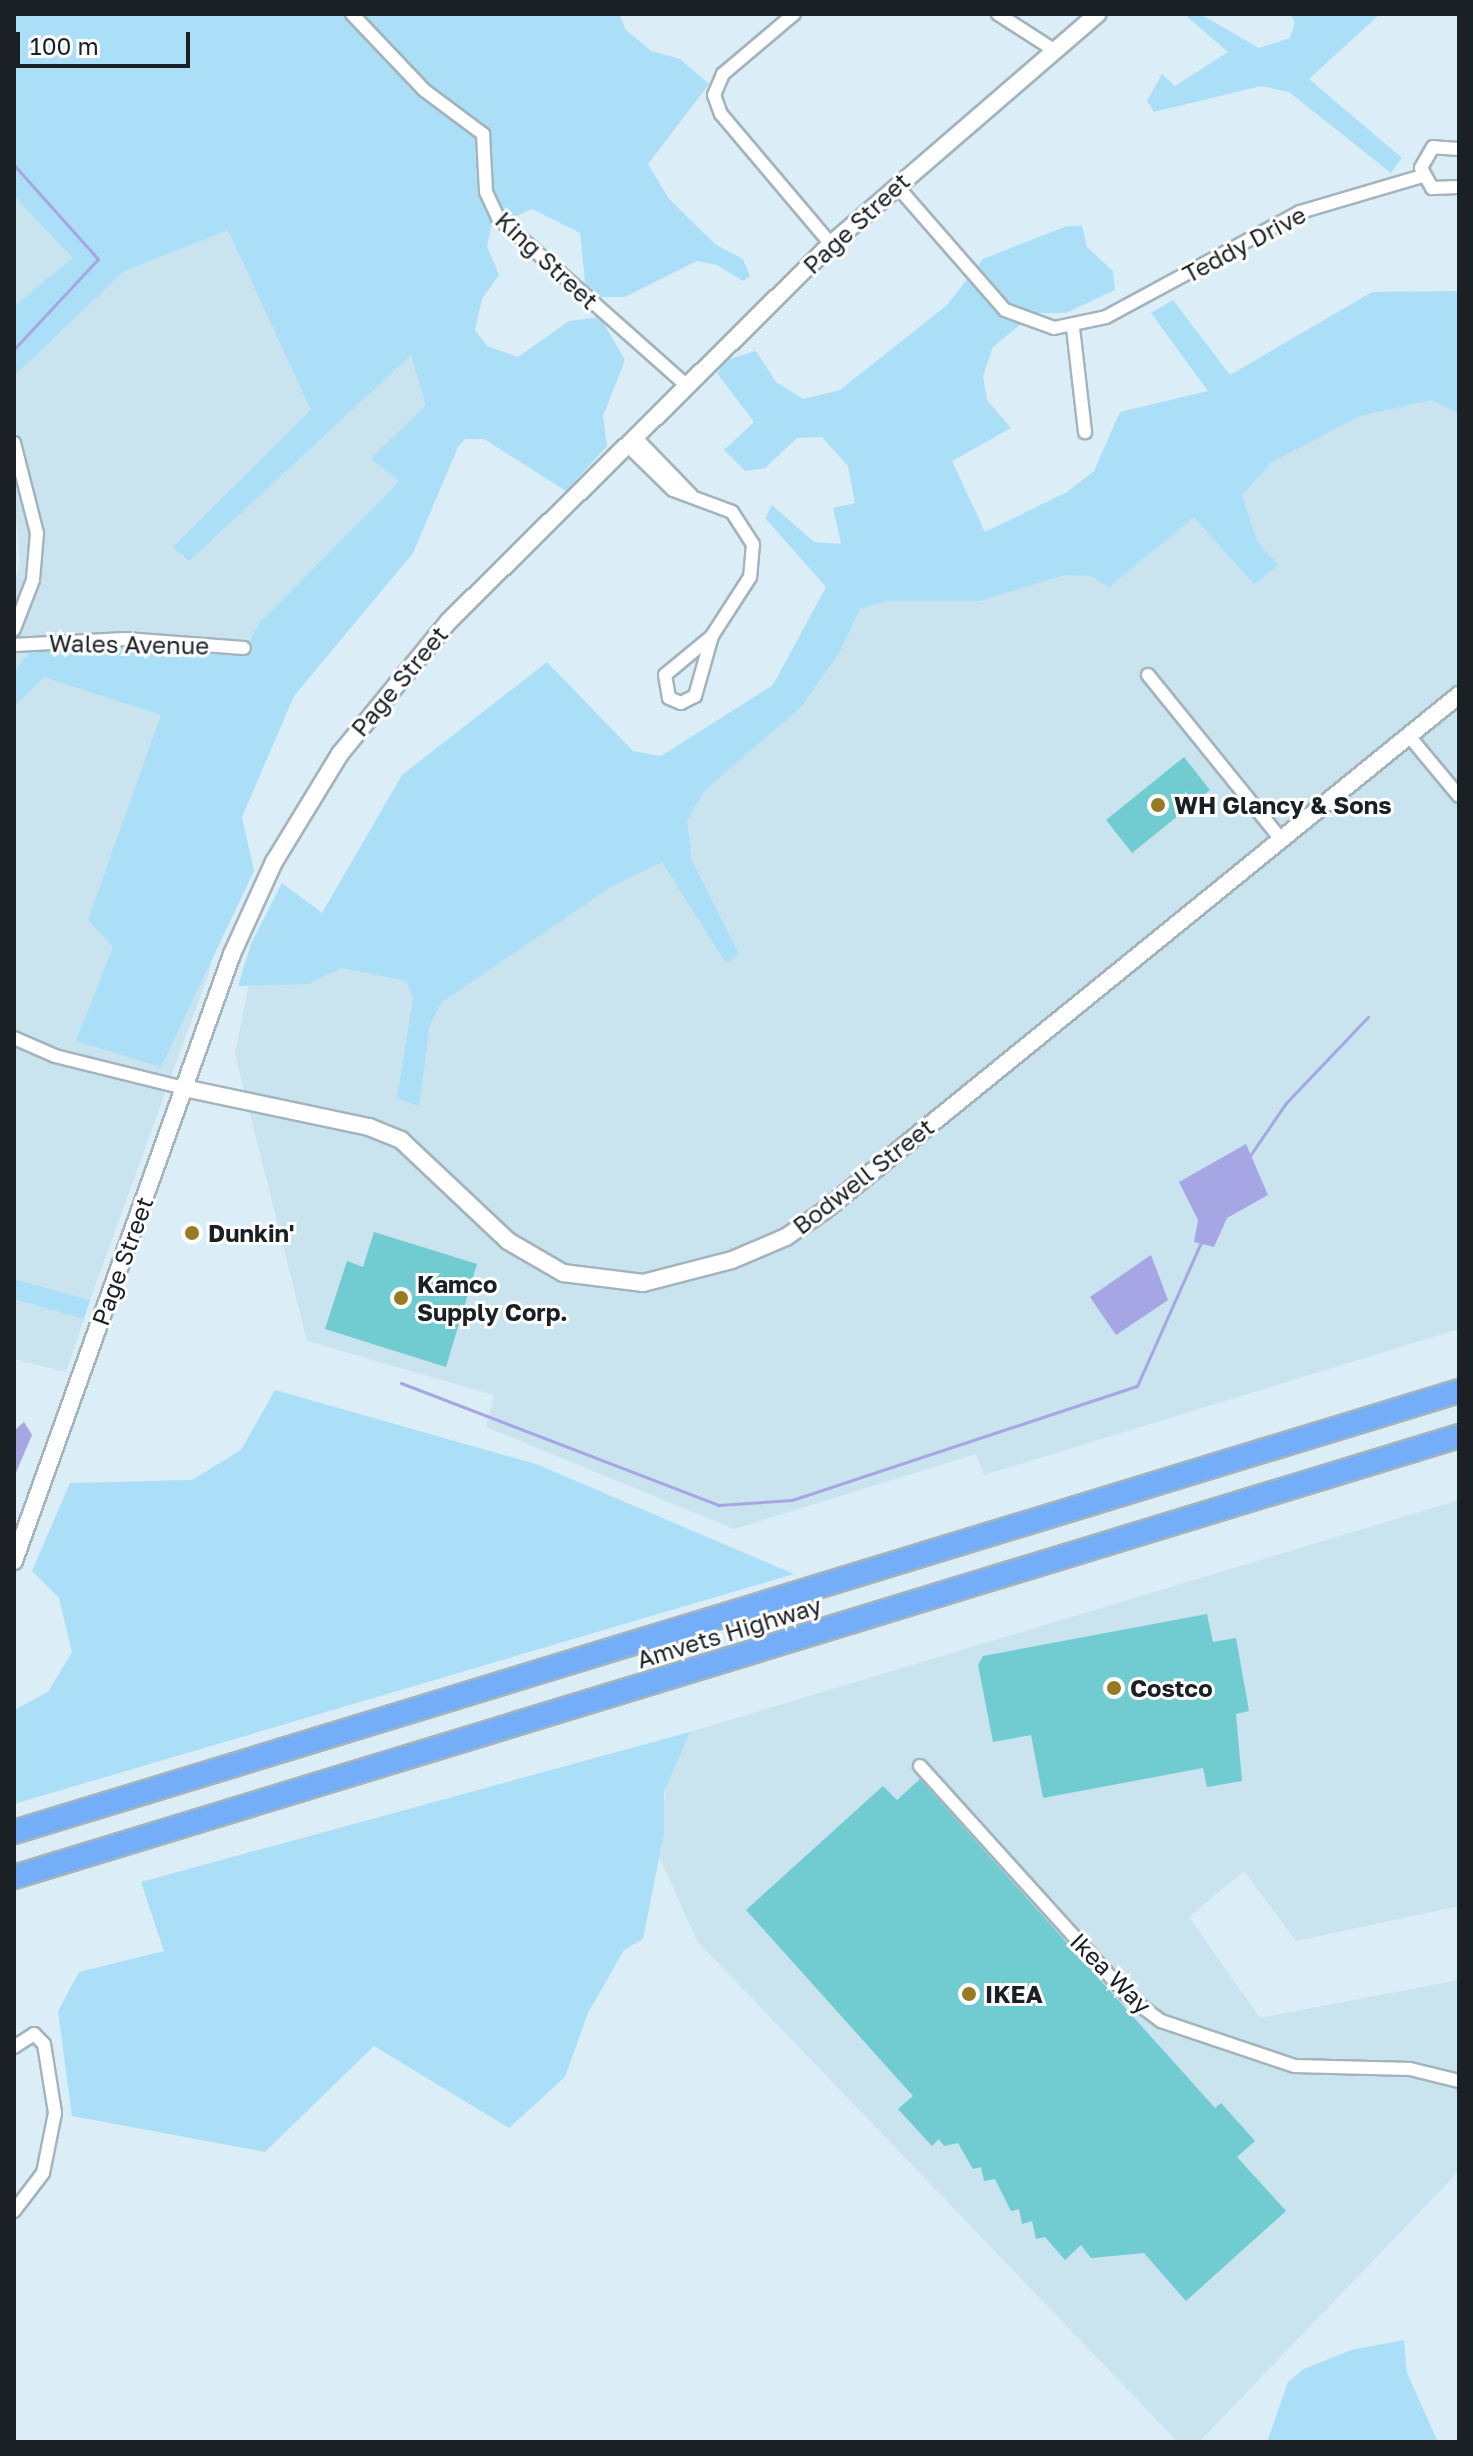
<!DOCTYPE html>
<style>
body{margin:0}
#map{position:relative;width:1473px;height:2456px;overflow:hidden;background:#dbedf6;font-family:"Golos Text",sans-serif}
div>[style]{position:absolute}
.built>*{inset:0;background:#c9e3ef}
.green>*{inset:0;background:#abdff7}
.water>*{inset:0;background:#a5a6e3}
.stream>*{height:3px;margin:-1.5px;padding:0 1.5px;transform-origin:1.5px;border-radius:1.5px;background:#a5a6e3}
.building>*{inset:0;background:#71ccd1}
.roads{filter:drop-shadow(2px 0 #a3b4bc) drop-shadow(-2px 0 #a3b4bc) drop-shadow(0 2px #a3b4bc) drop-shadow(0 -2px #a3b4bc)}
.street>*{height:12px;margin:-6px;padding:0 6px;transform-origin:6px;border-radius:6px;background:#fff}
.secondary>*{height:16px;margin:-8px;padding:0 8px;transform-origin:8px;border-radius:8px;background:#fff}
.highway>*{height:22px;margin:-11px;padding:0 11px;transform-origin:11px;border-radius:11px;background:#75aef8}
.dots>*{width:22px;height:22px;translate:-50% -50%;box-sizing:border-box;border:4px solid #fff;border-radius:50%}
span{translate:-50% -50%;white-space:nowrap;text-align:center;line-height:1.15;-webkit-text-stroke:6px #fff;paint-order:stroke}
.street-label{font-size:24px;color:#1a2023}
.poi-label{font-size:24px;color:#1a2023;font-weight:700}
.left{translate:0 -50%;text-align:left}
.frame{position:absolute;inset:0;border:16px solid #1a2023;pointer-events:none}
.scale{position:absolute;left:16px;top:32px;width:174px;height:36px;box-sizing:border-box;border:4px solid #1a2023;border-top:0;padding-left:10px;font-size:24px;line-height:28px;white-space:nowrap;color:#1a2023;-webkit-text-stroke:6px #fff;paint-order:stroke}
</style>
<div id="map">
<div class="built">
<i style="clip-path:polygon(14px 127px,241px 177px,381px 284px,470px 378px,425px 473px,115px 929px,212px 964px,90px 1300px,14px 1279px,14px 590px,20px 561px,14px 495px)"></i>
<i style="clip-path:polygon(1459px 329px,1459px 1329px,984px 1475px,976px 1454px,734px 1529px,486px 1427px,494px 1395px,307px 1341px,235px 1054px,253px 964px,392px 935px,777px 690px,828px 584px,988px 580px)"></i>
<i style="clip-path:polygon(14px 1299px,84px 1319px,66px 1372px,14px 1359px)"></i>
<i style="clip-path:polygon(1459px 1500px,1459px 1906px,1296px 1941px,1244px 1871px,1189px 1917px,1260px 2018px,1459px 1980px,1459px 2171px,1199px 2442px,1178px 2442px,697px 1941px,657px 1852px,668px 1775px,690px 1732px)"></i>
</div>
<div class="green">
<i style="clip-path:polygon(14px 14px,619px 14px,626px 30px,651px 51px,680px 59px,709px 84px,648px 164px,669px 199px,716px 245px,743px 259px,750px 276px,743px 281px,717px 265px,697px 261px,625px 297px,594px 297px,586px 291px,580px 233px,532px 209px,491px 227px,487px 246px,499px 275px,482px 299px,475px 330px,487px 346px,518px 357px,569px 321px,600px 317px,625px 360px,603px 416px,607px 446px,566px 491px,484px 439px,465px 439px,458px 447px,413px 553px,294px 696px,242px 817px,254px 871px,161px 1067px,76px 1041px,113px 947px,88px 920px,161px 715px,44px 677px,14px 707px,14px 672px,33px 648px,249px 642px,261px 621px,400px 481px,371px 459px,426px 405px,411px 355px,189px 561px,173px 547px,311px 410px,228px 230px,124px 271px,14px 376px,14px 306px,73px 258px,14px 196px)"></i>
<i style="clip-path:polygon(1184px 14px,1200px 14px,1259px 48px,1290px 38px,1295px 22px,1290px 14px,1380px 14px,1309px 79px,1402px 158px,1391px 173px,1289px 92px,1261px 86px,1154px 112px,1147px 101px,1162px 74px,1175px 86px,1228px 52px)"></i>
<i style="clip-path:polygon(1067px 226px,1082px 226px,1087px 247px,1113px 271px,1115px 290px,1066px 313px,1034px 313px,993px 347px,983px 376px,987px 400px,1011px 428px,952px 461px,985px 532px,1067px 492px,1094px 471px,1120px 412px,1208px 391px,1151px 313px,1173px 300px,1230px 375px,1372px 292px,1459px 291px,1459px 413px,1431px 400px,1360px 416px,1272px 462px,1242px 495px,1257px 541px,1278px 565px,1254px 584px,1194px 517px,1109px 587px,1090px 576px,1065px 575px,979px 601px,887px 601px,860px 609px,838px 655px,801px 707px,705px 790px,687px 820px,692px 861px,739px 954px,726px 963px,662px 862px,611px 887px,442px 1002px,430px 1024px,419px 1106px,397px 1098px,413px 998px,406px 981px,342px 968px,308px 984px,238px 986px,251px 944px,282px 883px,322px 913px,402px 775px,547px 662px,633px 751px,661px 756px,773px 685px,826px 587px,765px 518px,772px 505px,814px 542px,841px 544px,833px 508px,855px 503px,848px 466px,822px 437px,797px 438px,765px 468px,745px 471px,724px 450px,754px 422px,717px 373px,726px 360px,756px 351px,776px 382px,803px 399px,840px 390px,947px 305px,983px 259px)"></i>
<i style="clip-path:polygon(14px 1279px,90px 1300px,84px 1319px,14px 1299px)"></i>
<i style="clip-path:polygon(275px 1390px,536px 1464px,794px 1574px,14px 1804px,14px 1710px,48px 1692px,72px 1652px,59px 1598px,32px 1571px,70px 1483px,192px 1480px,241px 1450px)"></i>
<i style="clip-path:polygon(690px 1732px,664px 1792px,664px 1832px,643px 1939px,624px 1950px,588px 2013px,565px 2077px,509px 2128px,374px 2046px,265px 2152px,72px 2116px,58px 2011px,79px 1972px,164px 1951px,141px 1882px)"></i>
<i style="clip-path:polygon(1404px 2340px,1407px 2373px,1438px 2442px,1267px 2442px,1288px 2382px,1304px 2369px,1351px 2350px)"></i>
</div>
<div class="water">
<i style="clip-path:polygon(1246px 1144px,1268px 1195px,1227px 1218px,1214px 1247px,1194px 1242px,1198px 1220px,1179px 1182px)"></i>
<i style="clip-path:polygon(1151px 1255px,1168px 1300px,1116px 1335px,1090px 1297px)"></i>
<i style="clip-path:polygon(24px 1422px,32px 1435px,14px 1477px,14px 1431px)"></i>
</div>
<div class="stream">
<i style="left:14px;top:165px;width:126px;rotate:48.2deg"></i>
<i style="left:98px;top:259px;width:123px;rotate:133deg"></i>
<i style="left:1249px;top:1157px;width:65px;rotate:-55.6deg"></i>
<i style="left:1286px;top:1103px;width:119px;rotate:-46.4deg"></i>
<i style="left:401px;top:1383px;width:340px;rotate:21deg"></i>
<i style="left:718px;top:1505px;width:74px;rotate:-3.9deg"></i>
<i style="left:792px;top:1500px;width:363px;rotate:-18.3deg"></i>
<i style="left:1137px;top:1386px;width:160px;rotate:-66deg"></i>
</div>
<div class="building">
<i style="clip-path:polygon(1184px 757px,1210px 790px,1132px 853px,1106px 820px)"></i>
<i style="clip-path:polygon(374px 1232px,477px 1264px,446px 1367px,325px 1329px,347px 1261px,363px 1267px)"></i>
<i style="clip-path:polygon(1207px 1614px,1213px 1642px,1236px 1638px,1249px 1711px,1236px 1714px,1242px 1781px,1207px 1787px,1203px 1768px,1043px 1798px,1031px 1735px,993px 1742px,978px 1665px,983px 1656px)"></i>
<i style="clip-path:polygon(920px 1779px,1215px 2108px,1221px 2103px,1255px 2141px,1237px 2157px,1286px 2211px,1186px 2301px,1144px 2253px,1091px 2258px,1081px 2245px,1065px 2260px,1045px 2237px,1036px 2239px,1032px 2221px,1022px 2224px,1019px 2209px,1011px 2211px,995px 2179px,984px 2181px,981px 2167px,973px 2169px,958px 2143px,944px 2146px,939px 2139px,932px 2146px,898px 2109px,913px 2096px,746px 1910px,883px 1786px,897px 1800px)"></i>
</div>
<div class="roads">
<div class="street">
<i style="left:352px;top:14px;width:105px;rotate:46.5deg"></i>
<i style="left:424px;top:90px;width:74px;rotate:36.7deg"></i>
<i style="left:483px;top:134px;width:58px;rotate:87deg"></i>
<i style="left:486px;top:192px;width:29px;rotate:65deg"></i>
<i style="left:498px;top:218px;width:253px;rotate:41.6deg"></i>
<i style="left:794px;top:14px;width:93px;rotate:139.8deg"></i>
<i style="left:723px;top:74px;width:23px;rotate:113deg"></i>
<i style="left:714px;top:95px;width:20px;rotate:70deg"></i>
<i style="left:721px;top:114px;width:170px;rotate:49.8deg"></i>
<i style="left:998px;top:14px;width:67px;rotate:32.7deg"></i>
<i style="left:1459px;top:149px;width:26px;rotate:-176deg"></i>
<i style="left:1433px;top:147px;width:24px;rotate:120deg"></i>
<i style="left:1421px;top:168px;width:23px;rotate:61deg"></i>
<i style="left:1432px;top:188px;width:27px;rotate:-2deg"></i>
<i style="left:896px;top:185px;width:166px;rotate:48.9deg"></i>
<i style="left:1005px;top:310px;width:52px;rotate:20.2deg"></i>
<i style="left:1054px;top:328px;width:53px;rotate:-11.9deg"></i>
<i style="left:1106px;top:317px;width:221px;rotate:-28.4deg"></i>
<i style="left:1300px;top:212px;width:127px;rotate:-16.4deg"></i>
<i style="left:1073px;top:328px;width:105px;rotate:83.4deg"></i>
<i style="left:635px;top:437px;width:81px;rotate:46deg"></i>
<i style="left:14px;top:443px;width:93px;rotate:75.7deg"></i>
<i style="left:37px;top:533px;width:47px;rotate:94.9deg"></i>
<i style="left:33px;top:580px;width:53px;rotate:111.2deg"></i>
<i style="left:627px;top:445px;width:64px;rotate:44.4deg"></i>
<i style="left:673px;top:490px;width:63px;rotate:20.4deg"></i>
<i style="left:732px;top:512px;width:38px;rotate:57deg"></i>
<i style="left:753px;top:544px;width:33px;rotate:95deg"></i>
<i style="left:750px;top:577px;width:70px;rotate:122.8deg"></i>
<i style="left:712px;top:636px;width:61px;rotate:140.3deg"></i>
<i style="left:665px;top:675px;width:23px;rotate:80deg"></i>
<i style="left:669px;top:698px;width:13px;rotate:23deg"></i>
<i style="left:681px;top:703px;width:16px;rotate:-27deg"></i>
<i style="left:695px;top:696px;width:62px;rotate:-74.2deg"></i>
<i style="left:14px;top:645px;width:111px;rotate:-3.1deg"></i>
<i style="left:125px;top:639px;width:119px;rotate:4.3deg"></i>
<i style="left:1148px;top:675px;width:211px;rotate:51deg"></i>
<i style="left:1409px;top:736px;width:78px;rotate:50.2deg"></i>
<i style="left:14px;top:1038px;width:45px;rotate:23.7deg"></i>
<i style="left:55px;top:1056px;width:133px;rotate:13.9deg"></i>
<i style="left:920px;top:1766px;width:312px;rotate:47.9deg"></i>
<i style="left:1129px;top:1997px;width:40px;rotate:37deg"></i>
<i style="left:1161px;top:2021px;width:141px;rotate:18.6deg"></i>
<i style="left:1295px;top:2066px;width:115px;rotate:1.5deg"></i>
<i style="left:1410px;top:2069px;width:50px;rotate:13.8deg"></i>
<i style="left:14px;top:2047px;width:24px;rotate:-33deg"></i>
<i style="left:34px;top:2034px;width:14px;rotate:45deg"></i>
<i style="left:44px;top:2044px;width:70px;rotate:80.9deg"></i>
<i style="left:55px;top:2113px;width:61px;rotate:101.3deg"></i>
<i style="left:43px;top:2173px;width:48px;rotate:127.3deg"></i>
</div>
<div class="secondary">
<i style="left:184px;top:1088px;width:189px;rotate:11.9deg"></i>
<i style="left:369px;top:1127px;width:35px;rotate:22deg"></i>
<i style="left:401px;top:1140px;width:147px;rotate:43.3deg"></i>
<i style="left:508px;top:1241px;width:64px;rotate:30.2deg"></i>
<i style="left:563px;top:1273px;width:81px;rotate:7.1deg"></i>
<i style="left:643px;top:1283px;width:92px;rotate:-14.5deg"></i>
<i style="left:732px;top:1260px;width:59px;rotate:-23.1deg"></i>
<i style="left:786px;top:1237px;width:46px;rotate:-34.4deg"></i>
<i style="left:824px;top:1211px;width:818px;rotate:-39.1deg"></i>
<i style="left:14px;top:1561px;width:645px;rotate:-70.24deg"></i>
<i style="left:232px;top:954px;width:101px;rotate:-65.5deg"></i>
<i style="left:274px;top:862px;width:127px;rotate:-58.6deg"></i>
<i style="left:340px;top:754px;width:172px;rotate:-50.7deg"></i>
<i style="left:449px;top:621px;width:537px;rotate:-44.62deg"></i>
<i style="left:831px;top:244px;width:352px;rotate:-40.8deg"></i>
</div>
<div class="highway">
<i style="left:14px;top:1832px;width:1511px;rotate:-16.97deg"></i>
<i style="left:14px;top:1877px;width:1511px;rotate:-16.97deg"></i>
</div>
</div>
<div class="dots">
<i style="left:1158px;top:805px;background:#977b23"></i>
<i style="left:192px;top:1233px;background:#977b23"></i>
<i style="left:401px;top:1298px;background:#977b23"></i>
<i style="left:1114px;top:1688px;background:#977b23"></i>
<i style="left:969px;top:1994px;background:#977b23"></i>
</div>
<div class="street-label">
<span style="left:856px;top:223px;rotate:-43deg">Page Street</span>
<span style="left:1244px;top:244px;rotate:-28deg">Teddy Drive</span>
<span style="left:547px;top:260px;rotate:43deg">King Street</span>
<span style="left:129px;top:644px;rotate:1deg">Wales Avenue</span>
<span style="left:399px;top:681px;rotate:-50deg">Page Street</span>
<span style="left:863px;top:1176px;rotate:-38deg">Bodwell Street</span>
<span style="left:122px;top:1261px;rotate:-70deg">Page Street</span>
<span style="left:729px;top:1632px;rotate:-17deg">Amvets Highway</span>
<span style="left:1111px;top:1973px;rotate:45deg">Ikea Way</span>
</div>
<div class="poi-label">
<span class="left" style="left:1174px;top:805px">WH Glancy &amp; Sons</span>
<span class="left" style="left:208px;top:1233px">Dunkin'</span>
<span class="left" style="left:417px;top:1298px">Kamco<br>Supply Corp.</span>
<span class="left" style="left:1130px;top:1688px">Costco</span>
<span class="left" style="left:985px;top:1994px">IKEA</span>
</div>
<div class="frame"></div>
<div class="scale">100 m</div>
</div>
